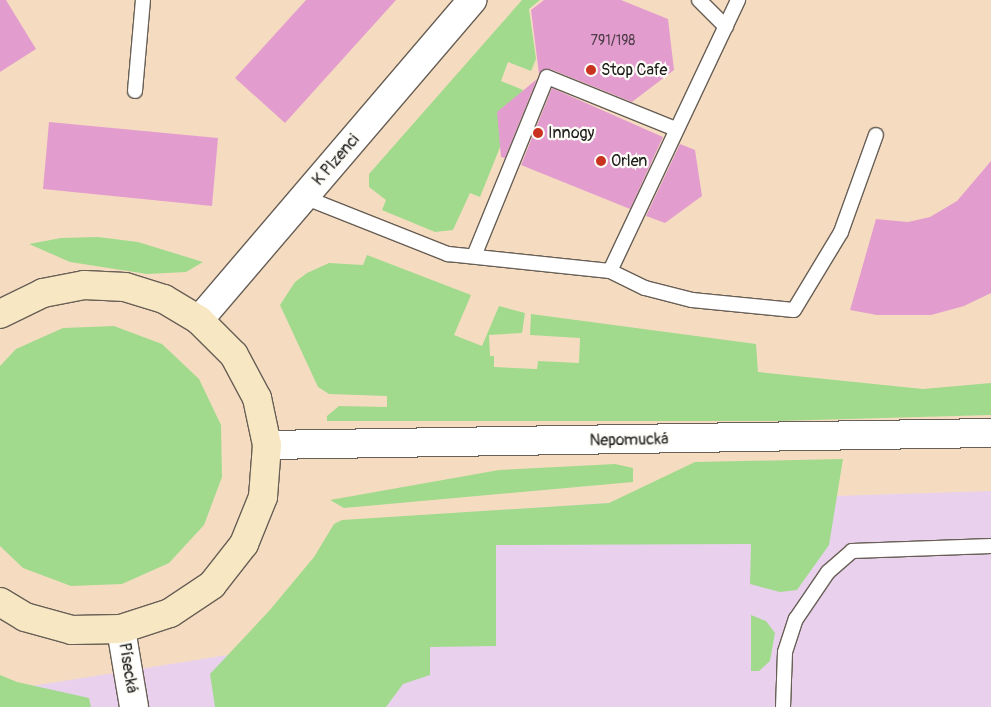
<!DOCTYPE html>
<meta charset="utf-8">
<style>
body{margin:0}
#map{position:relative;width:991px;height:707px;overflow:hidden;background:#f5dcc1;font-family:Pangolin,sans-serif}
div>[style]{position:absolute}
.built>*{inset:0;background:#e9d1ed}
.green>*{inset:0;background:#a1da8d}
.building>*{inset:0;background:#e29dce}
.roads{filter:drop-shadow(1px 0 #685f56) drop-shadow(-1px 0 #685f56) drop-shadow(0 1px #685f56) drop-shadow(0 -1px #685f56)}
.service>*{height:14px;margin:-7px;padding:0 7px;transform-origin:7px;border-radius:7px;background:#fff}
.minor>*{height:28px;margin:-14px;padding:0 14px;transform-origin:14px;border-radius:14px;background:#fff}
.tertiary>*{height:28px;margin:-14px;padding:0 14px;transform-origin:14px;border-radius:14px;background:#fff}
.secondary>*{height:28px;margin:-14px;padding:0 14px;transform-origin:14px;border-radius:14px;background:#f7e8c3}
.dots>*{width:14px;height:14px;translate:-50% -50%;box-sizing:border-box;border:2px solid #fdfcf7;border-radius:50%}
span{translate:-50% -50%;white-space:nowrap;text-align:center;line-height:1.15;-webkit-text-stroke:4.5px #fdfcf7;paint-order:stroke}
.number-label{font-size:14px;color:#4e3c48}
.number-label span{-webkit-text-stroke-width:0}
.poi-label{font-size:16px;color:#1c1c1c}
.left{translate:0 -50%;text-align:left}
.street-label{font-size:16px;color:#1c1c1c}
</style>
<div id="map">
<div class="built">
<i style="clip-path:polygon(991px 491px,991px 707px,0 707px,0 691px,379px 631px,473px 512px,609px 503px)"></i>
</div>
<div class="green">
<i style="clip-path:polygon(522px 0,540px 0,529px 9px,536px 59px,531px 71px,508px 62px,501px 81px,523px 90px,480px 197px,470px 193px,453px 230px,435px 232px,382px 210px,386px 200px,369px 187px,369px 174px)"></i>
<i style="clip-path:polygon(98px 237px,138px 242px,203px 262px,186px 272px,147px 274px,70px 262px,29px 244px,61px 238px)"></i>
<i style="clip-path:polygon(367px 255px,471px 295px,454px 335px,482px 346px,499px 306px,525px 313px,522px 333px,489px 335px,490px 356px,494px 356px,494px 367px,537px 369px,538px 361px,579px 363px,580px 338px,530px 335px,531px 314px,756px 344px,758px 372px,923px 389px,991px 383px,991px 415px,777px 421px,327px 421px,327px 416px,339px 406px,387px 407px,387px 396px,329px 394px,318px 387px,280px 305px,295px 282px,307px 273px,329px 263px,363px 265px)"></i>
<i style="clip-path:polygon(114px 326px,162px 344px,199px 379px,221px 425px,222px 477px,204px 525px,169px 563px,122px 584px,71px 586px,23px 568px,0 546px,0 366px,16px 349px,63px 328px)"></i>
<i style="clip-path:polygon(843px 459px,829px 545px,797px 590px,780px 592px,750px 584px,751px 544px,496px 545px,496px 646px,430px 647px,430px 675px,403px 684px,386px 707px,215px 707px,210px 674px,269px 611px,314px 557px,334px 524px,342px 520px,609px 503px,695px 462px)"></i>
<i style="clip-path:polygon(615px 464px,633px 468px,633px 482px,344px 508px,330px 500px,499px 470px)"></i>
<i style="clip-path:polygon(751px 615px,766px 621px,775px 633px,770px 661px,759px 671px,751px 671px)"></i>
<i style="clip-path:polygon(0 675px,17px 682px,89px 698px,91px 707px,0 707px)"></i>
</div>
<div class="building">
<i style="clip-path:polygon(0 0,6px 0,36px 49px,0 72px)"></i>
<i style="clip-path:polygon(306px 0,396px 0,285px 123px,235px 78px)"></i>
<i style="clip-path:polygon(544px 0,621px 0,668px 19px,674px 70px,632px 102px,550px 69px,539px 74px,531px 10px)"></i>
<i style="clip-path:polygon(537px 79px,505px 158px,501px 157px,497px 112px)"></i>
<i style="clip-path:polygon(552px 88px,663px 137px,630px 209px,521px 165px)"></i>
<i style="clip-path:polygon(49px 122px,218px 138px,212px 206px,43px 189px)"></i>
<i style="clip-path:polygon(680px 144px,695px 150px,702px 196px,665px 223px,646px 216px)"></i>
<i style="clip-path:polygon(991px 161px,991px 293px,964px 306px,931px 315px,877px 315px,850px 310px,876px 219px,908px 222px,930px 217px,957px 201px)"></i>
</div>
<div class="roads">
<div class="service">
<i style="left:699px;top:0;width:38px;rotate:45deg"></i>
<i style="left:135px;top:91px;width:91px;rotate:-85deg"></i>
<i style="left:304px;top:197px;width:155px;rotate:21.6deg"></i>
<i style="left:448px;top:254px;width:163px;rotate:6deg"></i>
<i style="left:610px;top:271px;width:300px;rotate:-64.7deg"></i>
<i style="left:474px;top:256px;width:193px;rotate:-67.8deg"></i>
<i style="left:547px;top:77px;width:139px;rotate:22deg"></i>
<i style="left:610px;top:271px;width:39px;rotate:26deg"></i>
<i style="left:645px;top:288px;width:49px;rotate:14.3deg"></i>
<i style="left:692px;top:300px;width:102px;rotate:5.6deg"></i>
<i style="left:794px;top:310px;width:91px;rotate:-58.9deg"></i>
<i style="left:841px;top:232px;width:103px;rotate:-70.2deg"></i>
<i style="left:783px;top:707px;width:55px;rotate:-87.9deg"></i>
<i style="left:785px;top:652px;width:35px;rotate:-72deg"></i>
<i style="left:796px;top:619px;width:57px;rotate:-55.8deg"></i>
<i style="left:828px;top:572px;width:32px;rotate:-41deg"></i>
<i style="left:852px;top:551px;width:139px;rotate:-2.1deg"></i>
</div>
<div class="minor">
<i style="left:121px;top:629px;width:79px;rotate:80.5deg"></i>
</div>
<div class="tertiary">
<i style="left:199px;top:320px;width:421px;rotate:-49.5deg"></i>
<i style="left:267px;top:445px;width:724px;rotate:-0.95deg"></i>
</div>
<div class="secondary">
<i style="left:0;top:314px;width:48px;rotate:-26deg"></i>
<i style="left:43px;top:293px;width:42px;rotate:-11deg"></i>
<i style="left:84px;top:285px;width:41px;rotate:2.8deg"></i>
<i style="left:125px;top:287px;width:41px;rotate:17.1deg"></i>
<i style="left:164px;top:299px;width:41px;rotate:31deg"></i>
<i style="left:199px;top:320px;width:49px;rotate:45deg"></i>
<i style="left:234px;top:355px;width:49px;rotate:61.9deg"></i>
<i style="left:257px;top:398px;width:48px;rotate:78deg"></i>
<i style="left:267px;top:445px;width:52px;rotate:94.4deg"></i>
<i style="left:263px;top:497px;width:51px;rotate:112deg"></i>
<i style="left:244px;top:544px;width:52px;rotate:128deg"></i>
<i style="left:212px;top:585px;width:50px;rotate:146.3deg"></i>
<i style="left:170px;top:613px;width:52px;rotate:161.9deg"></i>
<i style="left:121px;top:629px;width:49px;rotate:178.8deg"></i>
<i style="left:72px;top:630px;width:49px;rotate:-164.5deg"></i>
<i style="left:25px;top:617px;width:29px;rotate:-149deg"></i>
</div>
</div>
<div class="dots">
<i style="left:591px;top:70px;background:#c8321e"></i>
<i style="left:538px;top:133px;background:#c8321e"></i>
<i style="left:601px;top:161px;background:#c8321e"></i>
</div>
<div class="number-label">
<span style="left:613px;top:41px">791/198</span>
</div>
<div class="poi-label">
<span class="left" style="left:601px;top:70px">Stop Cafe</span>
<span class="left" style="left:548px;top:133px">Innogy</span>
<span class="left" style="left:611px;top:161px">Orlen</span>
</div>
<div class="street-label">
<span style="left:336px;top:160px;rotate:-49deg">K Plzenci</span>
<span style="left:629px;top:440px;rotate:-1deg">Nepomucká</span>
<span style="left:128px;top:668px;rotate:81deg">Písecká</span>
</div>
</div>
